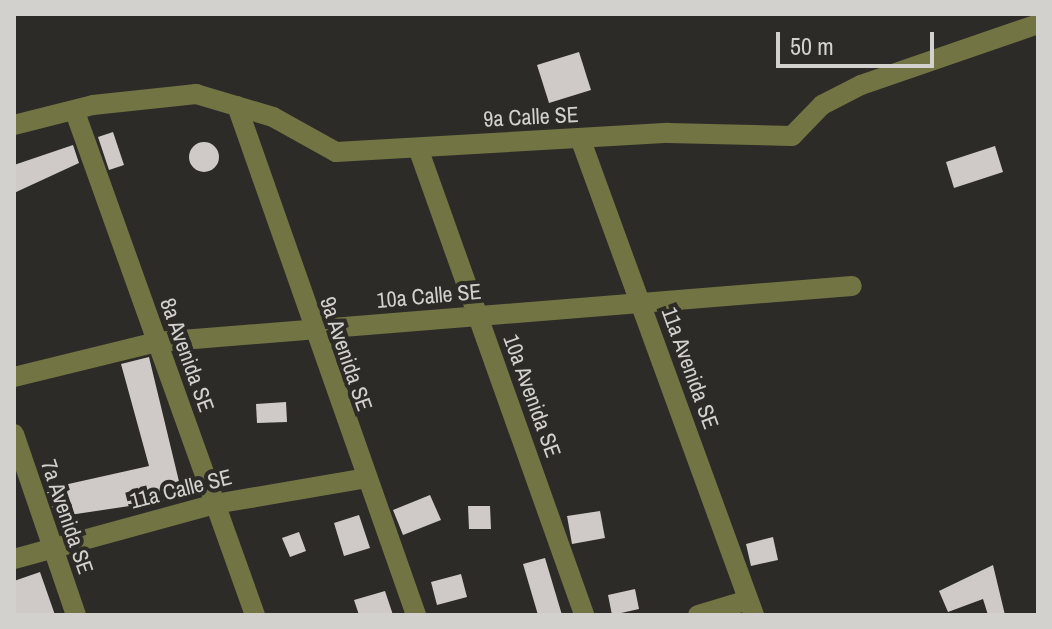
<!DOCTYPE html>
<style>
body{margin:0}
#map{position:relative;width:1052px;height:629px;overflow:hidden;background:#2c2b27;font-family:"Archivo Narrow",sans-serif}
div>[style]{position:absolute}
.building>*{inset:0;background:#cfcac7}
.round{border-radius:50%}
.minor>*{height:20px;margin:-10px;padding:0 10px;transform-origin:10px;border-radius:10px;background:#727444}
span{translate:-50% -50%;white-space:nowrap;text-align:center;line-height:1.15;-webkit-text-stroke:8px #2c2b27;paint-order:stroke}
.street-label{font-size:22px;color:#d2d1ce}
.frame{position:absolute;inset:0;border:16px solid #d2d1ce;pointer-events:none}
.scale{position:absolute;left:776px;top:32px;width:158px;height:36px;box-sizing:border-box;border:4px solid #d2d1ce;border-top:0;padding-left:10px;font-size:24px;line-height:28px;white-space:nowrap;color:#d2d1ce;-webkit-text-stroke:6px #2c2b27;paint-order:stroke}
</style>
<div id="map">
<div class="building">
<i style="clip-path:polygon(579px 52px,591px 90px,549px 103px,537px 65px)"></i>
<i style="clip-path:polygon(113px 132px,124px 165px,109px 170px,98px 137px)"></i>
<i class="round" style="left:189px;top:142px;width:30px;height:30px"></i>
<i style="clip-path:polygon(73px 145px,79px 163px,14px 193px,14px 165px)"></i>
<i style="clip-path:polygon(995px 146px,1003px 172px,954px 188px,946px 162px)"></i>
<i style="clip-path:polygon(149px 357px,183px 498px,56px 517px,46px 489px,149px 466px,121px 364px)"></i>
<i style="clip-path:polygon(286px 402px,287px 422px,257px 423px,256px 404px)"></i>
<i style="clip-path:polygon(430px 495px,441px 520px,403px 535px,393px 510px)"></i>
<i style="clip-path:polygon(468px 506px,490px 506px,491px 529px,469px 529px)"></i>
<i style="clip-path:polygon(600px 511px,605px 538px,572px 544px,567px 516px)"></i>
<i style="clip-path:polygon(359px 515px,370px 548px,344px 556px,334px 523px)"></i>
<i style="clip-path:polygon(299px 532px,306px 551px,290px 557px,282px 538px)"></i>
<i style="clip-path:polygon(773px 537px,778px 560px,751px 566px,746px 544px)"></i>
<i style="clip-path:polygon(545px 558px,562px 615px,538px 615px,523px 564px)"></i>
<i style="clip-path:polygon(993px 565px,1005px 615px,988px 615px,983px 599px,948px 612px,939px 591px)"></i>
<i style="clip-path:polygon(40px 572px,55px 615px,14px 615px,14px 581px)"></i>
<i style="clip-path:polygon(461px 574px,467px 597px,437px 605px,431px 582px)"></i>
<i style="clip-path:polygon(635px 589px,639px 609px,612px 615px,608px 595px)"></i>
<i style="clip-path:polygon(385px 591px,393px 615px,359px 615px,354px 600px)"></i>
</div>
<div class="minor">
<i style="left:237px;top:106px;width:540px;rotate:70.62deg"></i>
<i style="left:75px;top:112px;width:534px;rotate:70.31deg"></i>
<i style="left:14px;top:125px;width:81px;rotate:-14.2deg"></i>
<i style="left:93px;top:105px;width:104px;rotate:-6.1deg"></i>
<i style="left:196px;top:94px;width:80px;rotate:16.6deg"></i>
<i style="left:273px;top:117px;width:72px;rotate:29.1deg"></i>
<i style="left:336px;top:152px;width:333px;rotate:-3.3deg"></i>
<i style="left:668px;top:133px;width:124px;rotate:1.4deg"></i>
<i style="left:792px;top:136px;width:43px;rotate:-45.9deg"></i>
<i style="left:822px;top:105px;width:44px;rotate:-27.1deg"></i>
<i style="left:861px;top:85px;width:187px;rotate:-19deg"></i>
<i style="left:580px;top:138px;width:508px;rotate:69.96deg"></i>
<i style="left:418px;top:148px;width:496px;rotate:70.4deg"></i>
<i style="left:14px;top:377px;width:147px;rotate:-13.8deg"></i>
<i style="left:157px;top:342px;width:697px;rotate:-4.61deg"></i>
<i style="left:14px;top:434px;width:191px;rotate:71.1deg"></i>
<i style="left:14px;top:559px;width:208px;rotate:-15.3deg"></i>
<i style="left:215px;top:504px;width:149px;rotate:-9.7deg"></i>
<i style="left:698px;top:615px;width:52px;rotate:-16.7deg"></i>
</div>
<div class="street-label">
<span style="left:531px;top:117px;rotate:-3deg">9a Calle SE</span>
<span style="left:429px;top:296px;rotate:-5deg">10a Calle SE</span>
<span style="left:346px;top:354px;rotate:71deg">9a Avenida SE</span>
<span style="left:187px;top:355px;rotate:70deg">8a Avenida SE</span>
<span style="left:690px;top:368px;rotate:70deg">11a Avenida SE</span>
<span style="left:532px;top:396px;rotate:70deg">10a Avenida SE</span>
<span style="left:181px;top:489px;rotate:-14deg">11a Calle SE</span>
<span style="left:67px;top:517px;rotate:71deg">7a Avenida SE</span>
</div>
<div class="frame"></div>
<div class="scale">50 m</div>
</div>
